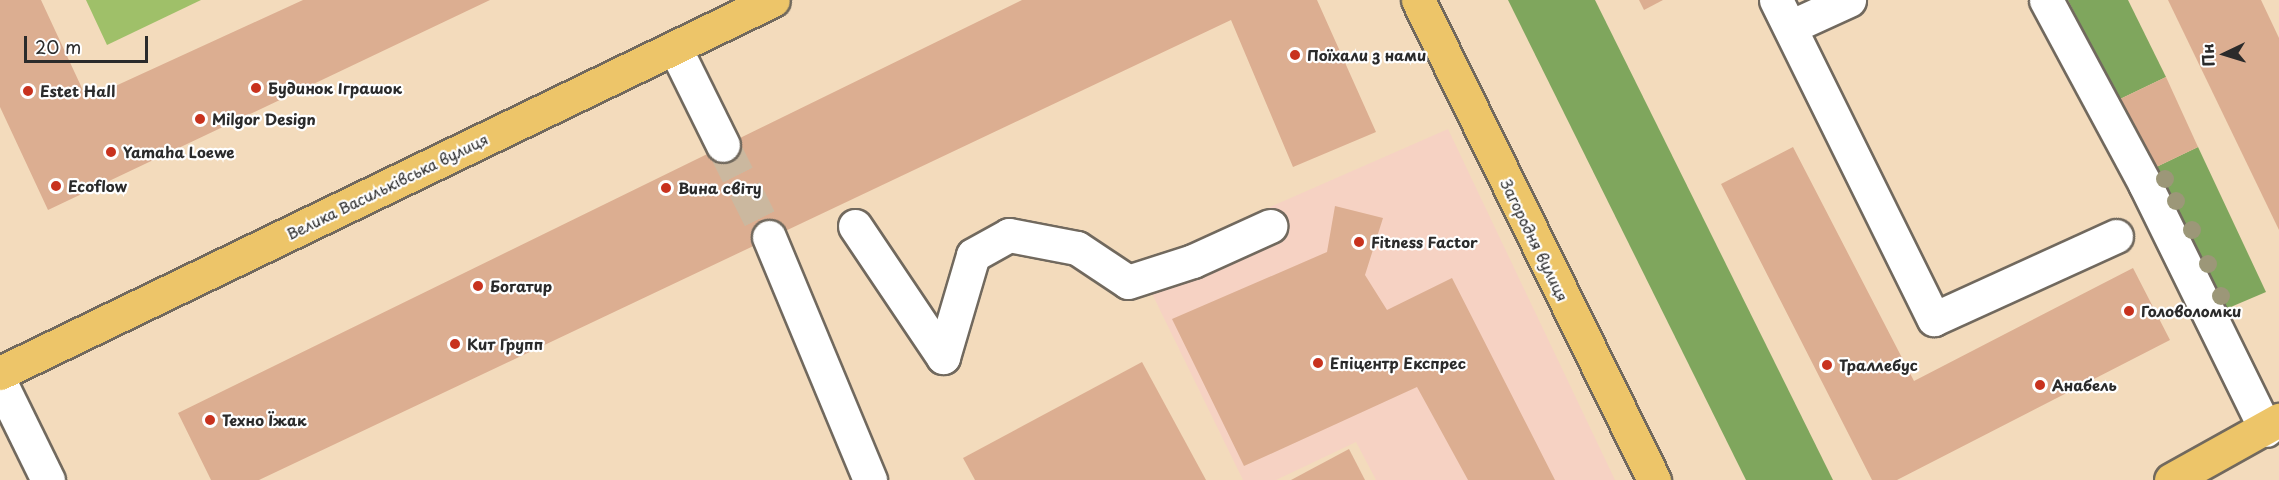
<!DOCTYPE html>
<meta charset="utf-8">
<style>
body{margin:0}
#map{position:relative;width:2279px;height:480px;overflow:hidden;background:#f3dbbc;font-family:"Playpen Sans",sans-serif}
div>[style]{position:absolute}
.built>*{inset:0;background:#f6d2c3}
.green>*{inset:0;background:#9fc069}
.forest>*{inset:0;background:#7fa65d}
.building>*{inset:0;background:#dcae91}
.minor-tunnel>*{height:33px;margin-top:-16.5px;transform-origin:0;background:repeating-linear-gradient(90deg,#cbb89f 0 33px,transparent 0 49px)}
.roads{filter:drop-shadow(2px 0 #71695e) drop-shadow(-2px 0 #71695e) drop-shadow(0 2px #71695e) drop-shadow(0 -2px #71695e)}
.minor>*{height:33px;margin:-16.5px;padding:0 16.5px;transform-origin:16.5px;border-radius:16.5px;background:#fff}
.major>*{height:33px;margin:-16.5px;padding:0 16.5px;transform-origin:16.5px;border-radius:16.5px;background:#edc569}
.trees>*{width:18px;height:18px;margin:-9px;border-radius:50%;background:#9c9778}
.dots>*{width:16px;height:16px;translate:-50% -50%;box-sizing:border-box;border:3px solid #fff;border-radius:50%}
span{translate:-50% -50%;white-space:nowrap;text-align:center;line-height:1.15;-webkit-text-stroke:4.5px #fff;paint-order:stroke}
.poi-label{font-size:15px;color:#2b2b2b;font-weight:700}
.left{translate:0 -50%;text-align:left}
.street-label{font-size:15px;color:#2b2b2b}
.north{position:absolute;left:2195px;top:24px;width:60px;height:60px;-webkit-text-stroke:4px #fff;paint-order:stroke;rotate:266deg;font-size:16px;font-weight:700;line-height:24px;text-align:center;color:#2b2b2b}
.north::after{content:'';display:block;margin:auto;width:21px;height:27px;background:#2b2b2b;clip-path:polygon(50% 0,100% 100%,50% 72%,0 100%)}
.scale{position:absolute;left:24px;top:36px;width:124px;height:27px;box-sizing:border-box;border:3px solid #2b2b2b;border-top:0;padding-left:8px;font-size:18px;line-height:21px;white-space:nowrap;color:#2b2b2b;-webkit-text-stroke:4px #fff;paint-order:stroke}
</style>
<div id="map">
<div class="built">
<i style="clip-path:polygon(1448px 129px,1615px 480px,1376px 480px,1356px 442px,1276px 480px,1243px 480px,1138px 265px)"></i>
</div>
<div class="green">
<i style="clip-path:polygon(86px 0,201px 0,107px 45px)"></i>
</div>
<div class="forest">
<i style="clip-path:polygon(1508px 0,1595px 0,1833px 480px,1746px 480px)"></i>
<i style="clip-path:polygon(2068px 0,2128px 0,2166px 77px,2118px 100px)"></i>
<i style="clip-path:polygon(2198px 147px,2266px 292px,2219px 312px,2150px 170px)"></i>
</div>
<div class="building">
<i style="clip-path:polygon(0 0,41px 0,87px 99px,303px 0,490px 0,48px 210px,0 107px)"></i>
<i style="clip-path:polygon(1022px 0,1317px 0,1376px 132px,1293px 167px,1231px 20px,259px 480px,211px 480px,178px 413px)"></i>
<i style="clip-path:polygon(1639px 0,1663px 0,1644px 10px)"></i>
<i style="clip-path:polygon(2168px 0,2261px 0,2279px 38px,2279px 230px)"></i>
<i style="clip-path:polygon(2166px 77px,2198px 147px,2150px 170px,2118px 100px)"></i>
<i style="clip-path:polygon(1793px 147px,1914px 381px,2133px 268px,2170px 340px,1897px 480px,1872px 480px,1721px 184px)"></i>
<i style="clip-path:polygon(1335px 206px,1383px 218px,1365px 275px,1387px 310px,1452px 278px,1555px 480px,1468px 480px,1417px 387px,1244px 466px,1172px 319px,1327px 252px)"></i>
<i style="clip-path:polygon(1142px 362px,1206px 480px,975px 480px,963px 458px)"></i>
<i style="clip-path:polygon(1349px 449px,1365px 480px,1291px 480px)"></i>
</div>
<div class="minor-tunnel">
<i style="left:723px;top:145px;width:103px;rotate:63.4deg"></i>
</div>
<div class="roads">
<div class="minor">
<i style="left:1776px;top:0;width:356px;rotate:63.7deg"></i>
<i style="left:1934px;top:319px;width:200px;rotate:-24.5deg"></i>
<i style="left:2046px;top:0;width:209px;rotate:61.7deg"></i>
<i style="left:2145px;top:184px;width:274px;rotate:63.8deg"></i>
<i style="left:1790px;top:27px;width:65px;rotate:-24.6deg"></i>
<i style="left:675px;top:48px;width:108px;rotate:63.7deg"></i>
<i style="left:855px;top:226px;width:158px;rotate:56.1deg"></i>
<i style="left:943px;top:357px;width:106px;rotate:-73.6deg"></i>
<i style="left:973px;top:255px;width:41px;rotate:-29.1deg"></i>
<i style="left:1009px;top:235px;width:69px;rotate:10.8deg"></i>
<i style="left:1077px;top:248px;width:61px;rotate:33.7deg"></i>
<i style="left:1128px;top:282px;width:68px;rotate:-17.9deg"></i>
<i style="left:1193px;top:261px;width:85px;rotate:-24.4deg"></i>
<i style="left:769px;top:237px;width:263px;rotate:67.4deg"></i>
<i style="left:0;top:382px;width:109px;rotate:63.9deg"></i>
</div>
<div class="major">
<i style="left:1418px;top:0;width:535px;rotate:63.82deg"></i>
<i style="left:0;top:373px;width:858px;rotate:-25.76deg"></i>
<i style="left:2171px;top:480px;width:124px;rotate:-29.1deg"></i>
</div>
</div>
<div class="trees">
<i style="left:2165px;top:179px"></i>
<i style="left:2176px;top:201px"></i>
<i style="left:2192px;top:230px"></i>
<i style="left:2208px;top:264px"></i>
<i style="left:2221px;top:296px"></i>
</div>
<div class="dots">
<i style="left:1295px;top:55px;background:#c8321e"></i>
<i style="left:256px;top:88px;background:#c8321e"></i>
<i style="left:28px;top:91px;background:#c8321e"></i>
<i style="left:200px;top:119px;background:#c8321e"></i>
<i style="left:111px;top:152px;background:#c8321e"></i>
<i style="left:56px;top:186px;background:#c8321e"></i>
<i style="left:666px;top:188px;background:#c8321e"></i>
<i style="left:1359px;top:242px;background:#c8321e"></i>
<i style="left:478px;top:286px;background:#c8321e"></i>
<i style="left:2129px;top:311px;background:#c8321e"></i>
<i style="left:455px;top:344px;background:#c8321e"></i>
<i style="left:1318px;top:363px;background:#c8321e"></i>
<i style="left:1827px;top:365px;background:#c8321e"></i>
<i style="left:2040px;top:385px;background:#c8321e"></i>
<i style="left:210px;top:420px;background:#c8321e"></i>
</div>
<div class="poi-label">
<span class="left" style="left:1307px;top:55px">Поїхали з нами</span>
<span class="left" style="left:268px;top:88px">Будинок Iграшок</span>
<span class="left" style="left:40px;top:91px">Estet Hall</span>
<span class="left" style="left:212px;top:119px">Milgor Design</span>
<span class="left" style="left:123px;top:152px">Yamaha Loewe</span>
<span class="left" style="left:68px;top:186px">Ecoflow</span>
<span class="left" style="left:678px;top:188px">Вина світу</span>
<span class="left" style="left:1371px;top:242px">Fitness Factor</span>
<span class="left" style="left:490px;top:286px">Богатир</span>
<span class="left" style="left:2141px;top:311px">Головоломки</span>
<span class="left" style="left:467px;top:344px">Кит Групп</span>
<span class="left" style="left:1330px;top:363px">Епіцентр Експрес</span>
<span class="left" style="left:1839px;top:365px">Траллебус</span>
<span class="left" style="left:2052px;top:385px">Анабель</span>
<span class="left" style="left:222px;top:420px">Техно Їжак</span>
</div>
<div class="street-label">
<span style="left:387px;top:186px;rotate:-26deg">Велика Васильківська вулиця</span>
<span style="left:1535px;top:240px;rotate:64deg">Загородня вулиця</span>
</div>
<div class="north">Пн</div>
<div class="scale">20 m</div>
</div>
